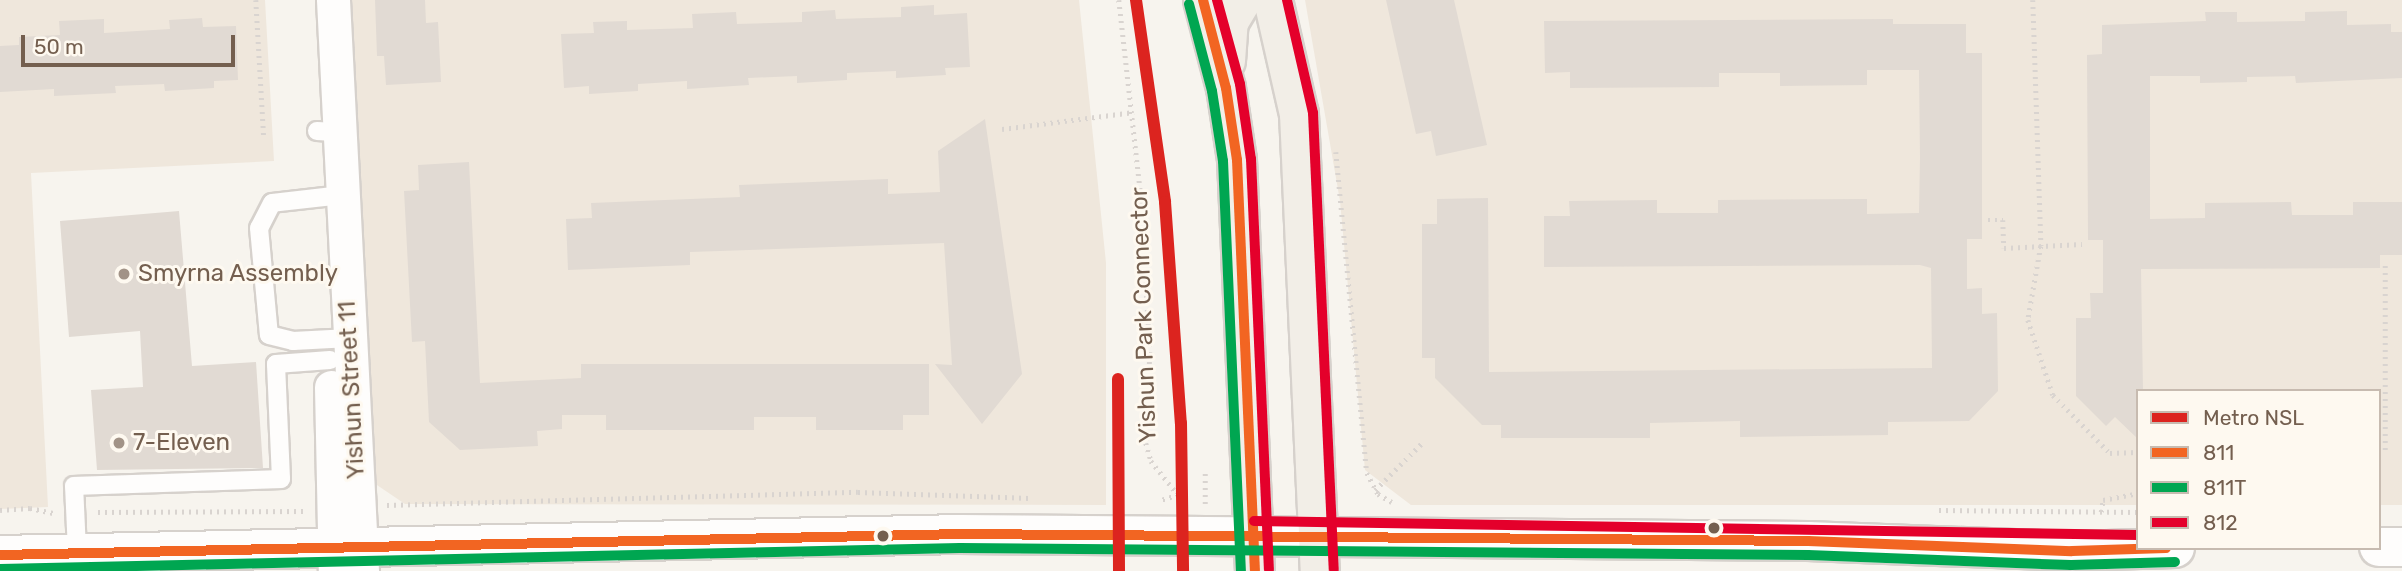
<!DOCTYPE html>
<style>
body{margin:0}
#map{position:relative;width:2402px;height:571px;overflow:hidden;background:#f7f4ee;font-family:Rubik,sans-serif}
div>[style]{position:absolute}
.residential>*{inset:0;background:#efe7dc}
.building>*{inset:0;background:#e1dad3}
.path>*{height:4.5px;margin-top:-2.25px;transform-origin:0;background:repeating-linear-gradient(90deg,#d9d4d0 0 2px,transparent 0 7px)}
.roads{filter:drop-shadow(2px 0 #d6d1cc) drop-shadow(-2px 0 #d6d1cc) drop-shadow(0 2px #d6d1cc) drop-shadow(0 -2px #d6d1cc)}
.lane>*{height:18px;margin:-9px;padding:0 9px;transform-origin:9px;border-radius:9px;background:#fefdfc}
.street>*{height:33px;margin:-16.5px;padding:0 16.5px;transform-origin:16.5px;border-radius:16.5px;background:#fefdfc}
.secondary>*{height:38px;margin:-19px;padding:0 19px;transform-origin:19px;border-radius:19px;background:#fefdfc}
.primary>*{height:38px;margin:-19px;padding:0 19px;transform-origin:19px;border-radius:19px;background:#f2eee7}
.bus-1>*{height:10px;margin:-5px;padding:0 5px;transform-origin:5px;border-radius:5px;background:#f26522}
.bus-2>*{height:10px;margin:-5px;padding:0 5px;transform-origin:5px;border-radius:5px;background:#00a651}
.bus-3>*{height:10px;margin:-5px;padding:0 5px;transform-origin:5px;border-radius:5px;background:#e4002b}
.metro-1>*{height:12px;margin:-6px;padding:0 6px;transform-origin:6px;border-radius:6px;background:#dc241f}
.dots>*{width:19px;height:19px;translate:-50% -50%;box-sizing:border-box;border:4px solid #fef9f0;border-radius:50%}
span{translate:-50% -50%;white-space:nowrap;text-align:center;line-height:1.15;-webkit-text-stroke:6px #fef9f0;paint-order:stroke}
.poi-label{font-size:24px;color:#745f4f}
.left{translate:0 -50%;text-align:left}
.street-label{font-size:24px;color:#745f4f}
.legend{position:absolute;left:2136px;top:389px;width:245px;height:161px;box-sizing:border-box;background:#fef9f0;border:2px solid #c7bbb0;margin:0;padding:9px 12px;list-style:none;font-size:21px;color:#745f4f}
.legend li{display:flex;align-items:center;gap:14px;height:35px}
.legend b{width:35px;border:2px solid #c7bbb0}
.scale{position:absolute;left:21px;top:35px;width:214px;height:32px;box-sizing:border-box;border:4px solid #745f4f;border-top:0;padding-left:9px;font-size:21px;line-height:24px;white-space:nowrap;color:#745f4f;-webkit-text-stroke:5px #fef9f0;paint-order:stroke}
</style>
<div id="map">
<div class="residential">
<i style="clip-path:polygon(0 0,265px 0,274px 161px,31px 173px,48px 507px,0 509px)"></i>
<i style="clip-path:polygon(344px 0,1079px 0,1106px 263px,1106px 505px,405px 504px,368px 479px)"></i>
<i style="clip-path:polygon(1305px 0,2402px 0,2402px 505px,2379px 505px,2379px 391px,2138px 391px,2138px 505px,1411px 505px,1365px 470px,1340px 201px)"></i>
</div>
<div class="building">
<i style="clip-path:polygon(375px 0,425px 0,426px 23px,438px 22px,441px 82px,386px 85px,384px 56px,377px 56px)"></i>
<i style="clip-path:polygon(1386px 0,1454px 0,1487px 145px,1436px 156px,1431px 131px,1416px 134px)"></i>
<i style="clip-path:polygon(934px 5px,934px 15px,967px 13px,970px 67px,945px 68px,946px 75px,896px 78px,896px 71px,847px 73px,847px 80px,797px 83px,797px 76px,748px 78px,749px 85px,687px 89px,687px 81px,638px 84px,638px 91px,589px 94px,589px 86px,564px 88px,561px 34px,594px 33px,593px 22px,627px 21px,627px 30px,693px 28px,692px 14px,736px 12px,737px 24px,802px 22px,802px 12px,835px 10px,836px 19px,901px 17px,901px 7px)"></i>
<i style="clip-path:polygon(2347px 11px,2347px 25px,2391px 24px,2391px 32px,2402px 32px,2402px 78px,2296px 83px,2295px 76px,2247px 77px,2247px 82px,2200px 83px,2200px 76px,2150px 76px,2150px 219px,2205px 218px,2205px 203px,2291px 202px,2292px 215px,2353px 215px,2353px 202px,2402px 202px,2402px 255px,2380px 255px,2380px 268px,2141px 269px,2143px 391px,2138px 391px,2138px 439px,2115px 417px,2106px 426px,2076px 396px,2076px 318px,2091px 318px,2090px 293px,2103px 293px,2103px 240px,2088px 240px,2087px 55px,2102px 54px,2102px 25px,2206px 21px,2205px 12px,2237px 12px,2237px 22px,2305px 21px,2305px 12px)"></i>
<i style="clip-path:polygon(202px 18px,203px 27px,236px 26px,238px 80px,214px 81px,214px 88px,165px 91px,164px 84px,115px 86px,116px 93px,54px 96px,54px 89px,0 92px,0 46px,19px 45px,19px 37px,60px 35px,59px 21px,104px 19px,104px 33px,170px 29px,169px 20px)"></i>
<i style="clip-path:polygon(1893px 19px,1893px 24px,1966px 24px,1966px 53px,1982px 53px,1982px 239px,1967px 239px,1967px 289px,1982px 288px,1982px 314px,1997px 313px,1998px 391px,1969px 421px,1888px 422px,1888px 435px,1740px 437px,1740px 421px,1650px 423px,1650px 438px,1501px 438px,1501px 425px,1482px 425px,1435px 378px,1435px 358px,1422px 358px,1422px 224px,1437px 224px,1437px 199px,1488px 198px,1489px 372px,1932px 368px,1931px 268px,1920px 265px,1544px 267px,1544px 216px,1570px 216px,1569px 201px,1657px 200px,1657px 213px,1718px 213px,1718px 200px,1867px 199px,1867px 214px,1919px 213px,1920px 158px,1919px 70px,1867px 70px,1867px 85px,1780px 86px,1780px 73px,1719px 73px,1719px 87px,1570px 88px,1570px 72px,1545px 73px,1544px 21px)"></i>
<i style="clip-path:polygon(985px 119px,1022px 374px,982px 424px,935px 364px,952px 365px,944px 243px,690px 252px,690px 265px,568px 270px,566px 219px,592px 218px,591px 203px,740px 197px,739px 185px,888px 179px,888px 194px,940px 192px,938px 151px)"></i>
<i style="clip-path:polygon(469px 162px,480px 383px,581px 378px,581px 364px,929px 364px,929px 415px,903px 415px,903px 430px,816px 430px,816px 417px,754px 417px,754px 430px,606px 430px,606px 415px,562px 415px,562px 429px,537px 431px,538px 446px,460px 450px,429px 422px,425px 341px,412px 342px,404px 191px,419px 190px,418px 165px)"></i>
<i style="clip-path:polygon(179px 211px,192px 366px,256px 362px,263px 468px,97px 470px,91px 390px,143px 387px,140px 331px,69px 337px,60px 221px)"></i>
</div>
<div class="path">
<i style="left:256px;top:0;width:137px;rotate:86.7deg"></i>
<i style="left:1119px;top:0;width:206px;rotate:83.6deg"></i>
<i style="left:1142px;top:205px;width:150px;rotate:86.9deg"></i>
<i style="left:1150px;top:355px;width:88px;rotate:92.6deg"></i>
<i style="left:1146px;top:443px;width:19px;rotate:74deg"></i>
<i style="left:1151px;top:461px;width:43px;rotate:51.5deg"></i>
<i style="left:1178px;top:495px;width:19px;rotate:162deg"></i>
<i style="left:2033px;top:0;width:246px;rotate:88.1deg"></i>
<i style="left:2041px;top:246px;width:75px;rotate:100deg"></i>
<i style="left:2028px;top:320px;width:79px;rotate:71.6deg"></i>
<i style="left:2053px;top:395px;width:81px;rotate:45.5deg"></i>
<i style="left:2110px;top:453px;width:28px;rotate:-2deg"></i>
<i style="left:1002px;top:129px;width:133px;rotate:-7.3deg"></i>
<i style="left:1336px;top:152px;width:322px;rotate:84.5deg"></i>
<i style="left:1367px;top:473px;width:24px;rotate:62deg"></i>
<i style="left:1378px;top:494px;width:16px;rotate:30deg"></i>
<i style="left:1988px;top:220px;width:15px"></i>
<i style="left:2003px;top:220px;width:28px;rotate:88deg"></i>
<i style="left:2004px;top:248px;width:78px;rotate:-2.9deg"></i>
<i style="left:2379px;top:451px;width:6px;rotate:-9deg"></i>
<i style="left:2385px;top:450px;width:186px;rotate:-90deg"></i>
<i style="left:1375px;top:490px;width:69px;rotate:-45deg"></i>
<i style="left:1205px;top:504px;width:34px;rotate:-90deg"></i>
<i style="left:387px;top:505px;width:471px;rotate:-1.6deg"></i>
<i style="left:858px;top:492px;width:171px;rotate:2deg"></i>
<i style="left:0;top:510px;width:30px;rotate:-4deg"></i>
<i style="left:30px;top:508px;width:25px;rotate:12deg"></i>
<i style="left:1939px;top:510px;width:199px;rotate:0.6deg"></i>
<i style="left:98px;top:512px;width:208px;rotate:-0.3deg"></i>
<i style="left:2101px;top:512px;width:12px;rotate:-81deg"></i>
<i style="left:2103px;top:500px;width:36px;rotate:-11deg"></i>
</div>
<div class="roads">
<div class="lane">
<i style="left:317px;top:131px;width:22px;rotate:3deg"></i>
<i style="left:342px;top:195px;width:70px;rotate:173.5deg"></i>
<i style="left:272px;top:203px;width:28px;rotate:117deg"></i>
<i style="left:259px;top:228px;width:107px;rotate:84.7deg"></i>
<i style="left:269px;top:335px;width:25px;rotate:14deg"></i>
<i style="left:293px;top:341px;width:57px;rotate:-3deg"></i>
<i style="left:77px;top:551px;width:65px;rotate:-92.6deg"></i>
<i style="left:74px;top:486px;width:207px;rotate:-1.9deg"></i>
<i style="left:281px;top:479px;width:115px;rotate:-92.5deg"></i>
<i style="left:276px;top:364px;width:54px;rotate:-4.2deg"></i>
</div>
<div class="street">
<i style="left:333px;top:0;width:572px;rotate:87.09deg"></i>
<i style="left:331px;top:387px;width:184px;rotate:88.8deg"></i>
</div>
<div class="secondary">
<i style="left:2379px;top:547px;width:23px"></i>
<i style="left:0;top:555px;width:960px;rotate:-1.25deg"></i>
<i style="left:960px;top:534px;width:848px;rotate:0.47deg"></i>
<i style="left:1808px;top:541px;width:264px;rotate:2.2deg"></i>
<i style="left:2072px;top:551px;width:103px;rotate:-1.7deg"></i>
</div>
<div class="primary">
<i style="left:1203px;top:0;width:91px;rotate:75.4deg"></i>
<i style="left:1226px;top:88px;width:73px;rotate:81.3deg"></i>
<i style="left:1237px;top:160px;width:411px;rotate:87.5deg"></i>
<i style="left:1273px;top:0;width:117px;rotate:77.2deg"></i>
<i style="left:1299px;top:114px;width:457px;rotate:87.4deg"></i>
<i style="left:1226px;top:61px;width:39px;rotate:-86deg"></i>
<i style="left:1229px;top:22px;width:26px;rotate:-59deg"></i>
</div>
</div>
<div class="bus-1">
<i style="left:1203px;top:0;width:91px;rotate:75.4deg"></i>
<i style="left:1226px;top:88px;width:73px;rotate:81.3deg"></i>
<i style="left:1237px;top:160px;width:411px;rotate:87.5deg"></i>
<i style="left:0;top:555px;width:960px;rotate:-1.25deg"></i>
<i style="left:960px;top:534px;width:848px;rotate:0.47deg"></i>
<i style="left:1808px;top:541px;width:264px;rotate:2.2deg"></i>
<i style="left:2072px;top:551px;width:94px;rotate:-1.8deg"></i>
</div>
<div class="bus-2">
<i style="left:1189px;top:4px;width:90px;rotate:75.2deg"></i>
<i style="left:1212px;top:91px;width:71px;rotate:81.1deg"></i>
<i style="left:1223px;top:161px;width:410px;rotate:87.5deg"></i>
<i style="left:0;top:569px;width:960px;rotate:-1.25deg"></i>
<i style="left:960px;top:548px;width:848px;rotate:0.47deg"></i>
<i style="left:1808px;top:555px;width:263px;rotate:2.2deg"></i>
<i style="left:2071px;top:565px;width:104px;rotate:-1.7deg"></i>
</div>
<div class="bus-3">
<i style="left:1217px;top:0;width:87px;rotate:74.7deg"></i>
<i style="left:1240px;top:84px;width:76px;rotate:81.7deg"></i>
<i style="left:1251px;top:159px;width:411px;rotate:87.5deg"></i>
<i style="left:1287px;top:0;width:116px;rotate:77deg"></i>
<i style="left:1313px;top:113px;width:457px;rotate:87.4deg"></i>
<i style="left:1254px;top:521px;width:884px;rotate:0.91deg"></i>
</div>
<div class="metro-1">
<i style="left:1136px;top:0;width:204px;rotate:81.8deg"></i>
<i style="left:1165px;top:202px;width:222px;rotate:85.9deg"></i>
<i style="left:1181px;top:423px;width:148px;rotate:89.2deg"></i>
<i style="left:1118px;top:379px;width:192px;rotate:89.7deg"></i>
</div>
<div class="dots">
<i style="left:124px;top:274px;background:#a29387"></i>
<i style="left:119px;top:443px;background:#a29387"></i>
<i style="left:1714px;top:528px;background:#745f4f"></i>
<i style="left:883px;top:536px;background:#745f4f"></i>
</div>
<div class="poi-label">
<span class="left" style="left:138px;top:274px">Smyrna Assembly</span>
<span class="left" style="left:133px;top:443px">7-Eleven</span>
</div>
<div class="street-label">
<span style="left:1144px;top:315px;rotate:-92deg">Yishun Park Connector</span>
<span style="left:352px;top:390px;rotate:-93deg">Yishun Street 11</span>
</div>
<ul class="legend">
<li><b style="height:9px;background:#dc241f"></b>Metro NSL</li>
<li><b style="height:9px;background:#f26522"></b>811</li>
<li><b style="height:9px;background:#00a651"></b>811T</li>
<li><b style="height:9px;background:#e4002b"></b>812</li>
</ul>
<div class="scale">50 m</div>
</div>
